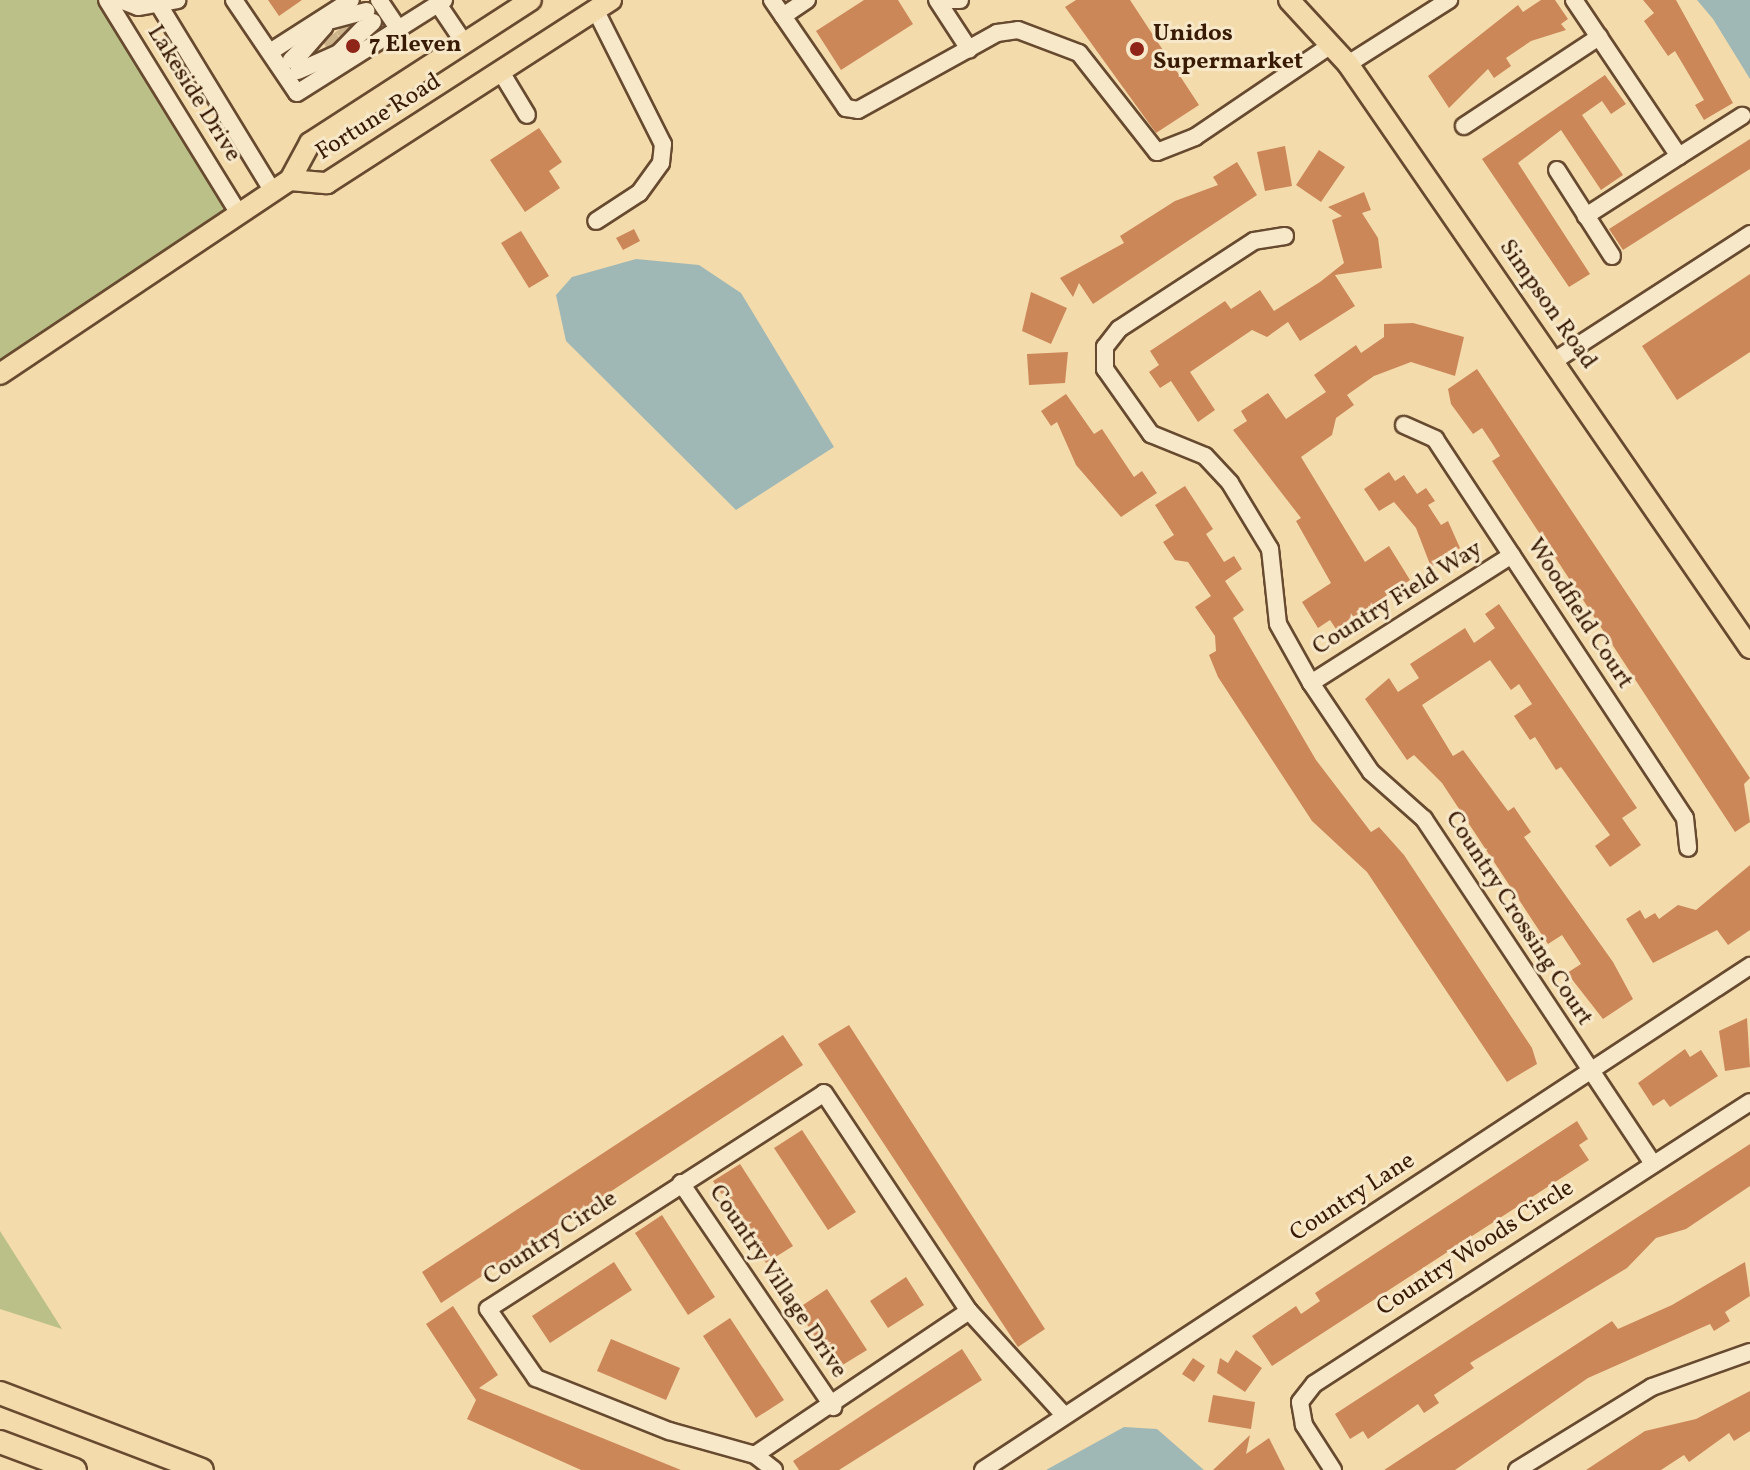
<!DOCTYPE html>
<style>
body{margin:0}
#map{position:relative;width:1750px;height:1470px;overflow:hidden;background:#f3dbac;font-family:Vollkorn,serif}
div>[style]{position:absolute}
.green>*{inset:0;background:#bbc089}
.water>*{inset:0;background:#a0b8b5}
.building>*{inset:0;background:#cc8759}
.minor-tunnel>*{height:16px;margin-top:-8px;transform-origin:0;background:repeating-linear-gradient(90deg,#ceb48b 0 16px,transparent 0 24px)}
.roads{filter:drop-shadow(2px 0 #674a2f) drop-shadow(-2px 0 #674a2f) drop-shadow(0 2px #674a2f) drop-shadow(0 -2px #674a2f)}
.minor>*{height:16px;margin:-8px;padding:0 8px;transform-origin:8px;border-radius:8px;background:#f7e8c9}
.major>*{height:20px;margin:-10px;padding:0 10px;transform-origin:10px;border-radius:10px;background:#f3dbac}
.highway>*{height:22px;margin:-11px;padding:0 11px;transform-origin:11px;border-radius:11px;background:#f3dbac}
.dots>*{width:22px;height:22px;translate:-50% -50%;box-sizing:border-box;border:4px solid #f7e8c9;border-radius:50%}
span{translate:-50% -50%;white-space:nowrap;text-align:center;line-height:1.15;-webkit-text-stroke:6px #f7e8c9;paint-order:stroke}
.poi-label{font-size:24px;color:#381a05;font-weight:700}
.left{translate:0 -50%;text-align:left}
.street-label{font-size:24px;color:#381a05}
</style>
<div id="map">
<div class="green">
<i style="clip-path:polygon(0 0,99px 0,232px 217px,0 368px)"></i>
<i style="clip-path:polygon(0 1231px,62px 1329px,0 1309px)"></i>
</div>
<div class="water">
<i style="clip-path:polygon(1697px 0,1750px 0,1750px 79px,1713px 19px)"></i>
<i style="clip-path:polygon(636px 259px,699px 265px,741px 293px,834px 447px,736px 510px,566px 341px,556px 295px,572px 277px)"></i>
<i style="clip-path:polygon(1124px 1427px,1157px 1429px,1204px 1470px,1046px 1470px)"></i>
</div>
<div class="building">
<i style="clip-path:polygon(268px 0,302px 0,279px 16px)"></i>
<i style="clip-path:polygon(864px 0,898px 0,913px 24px,841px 70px,816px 31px)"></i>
<i style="clip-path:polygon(1076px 0,1130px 0,1199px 105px,1156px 133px,1065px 7px)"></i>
<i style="clip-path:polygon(1541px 0,1555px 0,1568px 19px,1561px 24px,1566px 30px,1531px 41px,1506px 58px,1511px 66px,1494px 78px,1488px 69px,1449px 108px,1428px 76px,1518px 5px,1523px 12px)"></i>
<i style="clip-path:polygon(1643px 0,1676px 0,1733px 103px,1704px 120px,1695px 105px,1704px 100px,1675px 51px,1668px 56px,1644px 21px,1654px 13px)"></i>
<i style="clip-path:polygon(1605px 75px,1626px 104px,1611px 114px,1602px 101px,1582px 115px,1623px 175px,1601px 190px,1561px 130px,1518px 163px,1590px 274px,1569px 287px,1482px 159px)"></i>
<i style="clip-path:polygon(539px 128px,562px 162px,549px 171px,560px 188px,525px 212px,490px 160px)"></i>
<i style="clip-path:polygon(1750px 139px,1750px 169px,1623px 250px,1609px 229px)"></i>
<i style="clip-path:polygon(1285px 146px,1292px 186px,1265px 191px,1257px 152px)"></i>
<i style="clip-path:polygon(1319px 150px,1345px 167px,1321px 202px,1296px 185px)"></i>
<i style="clip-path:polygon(1237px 162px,1257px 195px,1093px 304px,1079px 283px,1073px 297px,1060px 278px,1124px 243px,1120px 236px,1175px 201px,1218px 185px,1213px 177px)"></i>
<i style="clip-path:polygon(1364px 192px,1371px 210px,1362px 213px,1378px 238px,1382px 268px,1335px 275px,1355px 306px,1300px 341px,1288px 322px,1267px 337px,1252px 330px,1190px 372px,1215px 410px,1198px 422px,1171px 381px,1160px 388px,1149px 372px,1159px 365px,1150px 351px,1225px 301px,1231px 309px,1260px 290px,1274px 311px,1320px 282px,1344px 263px,1332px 220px,1342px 216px,1328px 207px)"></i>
<i style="clip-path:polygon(634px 229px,640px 241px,623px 250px,616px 238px)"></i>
<i style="clip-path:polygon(521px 231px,549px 276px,529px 288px,501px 243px)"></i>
<i style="clip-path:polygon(1750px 274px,1750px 352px,1677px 400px,1642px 346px)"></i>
<i style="clip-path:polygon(1031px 292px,1067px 308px,1051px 344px,1022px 331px)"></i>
<i style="clip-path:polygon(1413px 323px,1464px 337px,1455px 376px,1411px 362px,1374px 376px,1347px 395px,1354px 405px,1336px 418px,1332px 435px,1301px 457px,1365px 562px,1389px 546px,1410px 580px,1336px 629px,1330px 620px,1318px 628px,1302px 602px,1331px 583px,1296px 521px,1301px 518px,1233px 430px,1247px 421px,1241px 411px,1268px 393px,1286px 419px,1326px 392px,1314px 375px,1356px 345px,1361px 353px,1384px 337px,1384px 324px)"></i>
<i style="clip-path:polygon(1068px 352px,1065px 383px,1029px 385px,1027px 354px)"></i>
<i style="clip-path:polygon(1477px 369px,1750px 778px,1744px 784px,1750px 822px,1735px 832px,1492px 461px,1500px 456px,1492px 443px,1482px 428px,1473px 434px,1451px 404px,1448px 389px)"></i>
<i style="clip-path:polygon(1066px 394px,1094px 434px,1102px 429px,1134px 477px,1142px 471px,1157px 493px,1121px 517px,1076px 465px,1057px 422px,1051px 426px,1041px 411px)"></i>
<i style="clip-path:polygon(1389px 472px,1395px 481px,1404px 475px,1417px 494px,1426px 488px,1435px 501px,1428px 505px,1441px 525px,1448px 521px,1460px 548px,1431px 567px,1416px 528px,1394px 502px,1379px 511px,1364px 489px)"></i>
<i style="clip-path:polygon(1185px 486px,1213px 529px,1206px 534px,1224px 562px,1234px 556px,1242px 569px,1225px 581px,1244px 610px,1233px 618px,1316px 760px,1371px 832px,1379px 827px,1404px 855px,1532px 1048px,1537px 1064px,1507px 1082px,1367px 872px,1312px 821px,1218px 677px,1209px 655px,1216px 651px,1215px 636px,1195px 607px,1211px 596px,1188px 562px,1175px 560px,1163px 542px,1174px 535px,1155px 505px)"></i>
<i style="clip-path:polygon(1499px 604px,1637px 808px,1622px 818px,1641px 845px,1610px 867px,1595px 846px,1610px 835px,1561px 767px,1556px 770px,1535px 737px,1530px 740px,1514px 716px,1532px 704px,1519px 684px,1511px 690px,1490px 660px,1422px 705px,1453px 756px,1463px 750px,1508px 811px,1514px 807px,1531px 832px,1524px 837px,1613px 962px,1633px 999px,1603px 1019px,1567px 973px,1581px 964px,1562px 935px,1548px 944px,1442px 783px,1414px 755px,1407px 760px,1365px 699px,1389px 678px,1398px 692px,1419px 678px,1410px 664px,1465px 628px,1474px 643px,1495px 628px,1485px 614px)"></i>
<i style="clip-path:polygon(1750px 865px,1750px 930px,1728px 945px,1717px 930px,1653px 963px,1626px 919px,1640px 910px,1645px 919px,1655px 913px,1659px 919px,1678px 905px,1696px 910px)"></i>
<i style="clip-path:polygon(1747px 1018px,1750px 1067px,1725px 1071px,1719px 1031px)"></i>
<i style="clip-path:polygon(849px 1025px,1045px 1329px,1018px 1347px,818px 1044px)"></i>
<i style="clip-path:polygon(783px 1035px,803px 1065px,441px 1303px,422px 1272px)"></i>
<i style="clip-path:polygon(1685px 1049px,1690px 1057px,1701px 1050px,1718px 1076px,1670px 1107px,1664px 1099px,1653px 1106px,1638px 1083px)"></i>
<i style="clip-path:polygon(1577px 1121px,1588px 1139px,1579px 1145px,1589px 1160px,1272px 1366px,1252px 1336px,1296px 1306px,1301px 1314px,1320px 1301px,1315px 1293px)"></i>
<i style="clip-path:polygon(802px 1130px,856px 1212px,828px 1230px,774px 1148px)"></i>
<i style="clip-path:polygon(1750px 1144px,1750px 1186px,1686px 1229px,1656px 1238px,1627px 1268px,1470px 1363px,1474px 1368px,1434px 1395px,1439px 1403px,1424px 1413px,1418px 1404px,1368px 1439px,1363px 1431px,1350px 1439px,1335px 1414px)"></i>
<i style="clip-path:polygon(740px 1164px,793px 1246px,766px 1263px,713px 1181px)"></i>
<i style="clip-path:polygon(662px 1215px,715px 1297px,688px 1315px,635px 1233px)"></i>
<i style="clip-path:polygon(614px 1262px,632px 1290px,550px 1343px,532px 1316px)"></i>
<i style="clip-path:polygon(1745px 1262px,1750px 1296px,1725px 1312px,1730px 1321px,1714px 1331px,1710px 1324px,1588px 1378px,1455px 1470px,1384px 1470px,1612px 1321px,1618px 1329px,1672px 1305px)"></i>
<i style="clip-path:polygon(906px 1277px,924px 1305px,888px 1328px,870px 1301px)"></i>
<i style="clip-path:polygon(827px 1289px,867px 1350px,836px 1369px,797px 1309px)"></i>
<i style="clip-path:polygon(453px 1306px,498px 1375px,479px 1388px,681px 1470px,581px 1470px,467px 1419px,476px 1400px,426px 1324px)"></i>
<i style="clip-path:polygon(730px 1318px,784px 1400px,756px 1418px,703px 1336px)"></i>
<i style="clip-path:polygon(611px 1339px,680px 1368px,666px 1400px,597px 1371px)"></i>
<i style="clip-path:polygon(962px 1349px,982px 1380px,839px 1470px,799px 1470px,793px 1461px)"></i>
<i style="clip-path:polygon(1236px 1350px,1262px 1368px,1245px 1392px,1217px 1373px,1220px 1358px,1228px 1363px)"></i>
<i style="clip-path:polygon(1193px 1358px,1205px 1366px,1194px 1382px,1182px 1374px)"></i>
<i style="clip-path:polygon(1750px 1391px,1750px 1431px,1734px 1441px,1729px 1433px,1689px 1462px,1684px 1455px,1661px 1470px,1586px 1470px,1645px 1431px,1696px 1419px)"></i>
<i style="clip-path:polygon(1213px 1395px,1255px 1402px,1251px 1429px,1208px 1422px)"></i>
<i style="clip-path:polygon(1250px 1435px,1246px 1454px,1269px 1438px,1285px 1470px,1213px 1470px)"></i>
</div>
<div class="minor-tunnel">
<i style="left:342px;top:27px;width:13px;rotate:51deg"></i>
<i style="left:329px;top:36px;width:13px;rotate:61deg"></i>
</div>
<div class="roads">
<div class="minor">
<i style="left:107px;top:0;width:249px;rotate:58.3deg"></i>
<i style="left:120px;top:0;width:19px;rotate:21deg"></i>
<i style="left:138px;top:7px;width:40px;rotate:-10deg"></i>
<i style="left:156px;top:0;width:223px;rotate:58.6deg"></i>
<i style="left:234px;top:0;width:112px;rotate:55.9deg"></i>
<i style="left:297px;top:93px;width:174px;rotate:-32.3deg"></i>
<i style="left:379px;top:0;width:34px;rotate:56deg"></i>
<i style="left:772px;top:0;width:131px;rotate:55.6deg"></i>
<i style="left:846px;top:108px;width:12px;rotate:9deg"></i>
<i style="left:858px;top:110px;width:159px;rotate:-29deg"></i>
<i style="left:997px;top:33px;width:21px;rotate:-8deg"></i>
<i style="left:1018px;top:30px;width:65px;rotate:20.7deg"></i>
<i style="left:1079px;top:53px;width:126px;rotate:51.8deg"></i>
<i style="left:1157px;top:152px;width:41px;rotate:-21.5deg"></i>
<i style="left:1195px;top:137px;width:164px;rotate:-34.1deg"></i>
<i style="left:937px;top:0;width:59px;rotate:56.9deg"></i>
<i style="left:938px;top:0;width:22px"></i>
<i style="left:1574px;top:0;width:188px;rotate:56.1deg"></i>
<i style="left:1679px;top:156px;width:111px;rotate:147.2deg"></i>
<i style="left:438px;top:4px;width:48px;rotate:56deg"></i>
<i style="left:596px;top:11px;width:149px;rotate:63.3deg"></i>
<i style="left:663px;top:144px;width:19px;rotate:96deg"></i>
<i style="left:661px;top:163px;width:37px;rotate:126deg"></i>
<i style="left:639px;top:193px;width:51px;rotate:146.9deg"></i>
<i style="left:783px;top:16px;width:29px;rotate:-34deg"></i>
<i style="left:321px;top:23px;width:47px;rotate:-14.9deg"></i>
<i style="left:363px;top:28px;width:35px;rotate:134deg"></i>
<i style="left:339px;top:53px;width:46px;rotate:-42.4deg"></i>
<i style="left:270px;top:52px;width:96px;rotate:-32.7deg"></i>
<i style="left:291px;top:60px;width:47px;rotate:-45deg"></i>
<i style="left:324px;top:27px;width:35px;rotate:131deg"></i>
<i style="left:1348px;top:64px;width:120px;rotate:-32.4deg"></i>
<i style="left:298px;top:71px;width:45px;rotate:-23.7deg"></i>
<i style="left:339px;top:53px;width:9px;rotate:54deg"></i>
<i style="left:501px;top:72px;width:50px;rotate:58.8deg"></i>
<i style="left:1464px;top:126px;width:162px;rotate:-33.4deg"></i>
<i style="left:1679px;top:156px;width:75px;rotate:-32.4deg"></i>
<i style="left:1557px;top:170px;width:102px;rotate:57.4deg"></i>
<i style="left:1285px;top:236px;width:31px;rotate:171deg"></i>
<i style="left:1254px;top:241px;width:161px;rotate:146.9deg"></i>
<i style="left:1119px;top:329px;width:23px;rotate:128deg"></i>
<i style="left:1105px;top:347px;width:22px;rotate:90deg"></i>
<i style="left:1105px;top:369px;width:80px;rotate:54.7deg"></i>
<i style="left:1151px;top:434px;width:58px;rotate:22.2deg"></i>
<i style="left:1205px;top:456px;width:37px;rotate:47deg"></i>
<i style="left:1230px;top:483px;width:77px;rotate:58.8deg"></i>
<i style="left:1270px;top:549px;width:75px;rotate:83.9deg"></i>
<i style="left:1278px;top:624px;width:68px;rotate:60.8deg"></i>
<i style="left:1311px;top:683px;width:107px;rotate:56deg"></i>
<i style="left:1371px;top:772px;width:71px;rotate:41.6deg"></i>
<i style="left:1424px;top:819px;width:412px;rotate:56.4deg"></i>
<i style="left:1554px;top:361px;width:234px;rotate:-32.9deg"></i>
<i style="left:1404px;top:425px;width:34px;rotate:24deg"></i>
<i style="left:1435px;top:439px;width:454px;rotate:56.6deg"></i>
<i style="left:1685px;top:818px;width:30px;rotate:84deg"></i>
<i style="left:1311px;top:683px;width:238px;rotate:-32.5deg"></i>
<i style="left:681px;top:1183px;width:271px;rotate:55.8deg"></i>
<i style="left:969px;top:1311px;width:258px;rotate:146.1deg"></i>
<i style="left:755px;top:1455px;width:89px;rotate:-164.4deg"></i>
<i style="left:669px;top:1431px;width:143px;rotate:-158.3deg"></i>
<i style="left:536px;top:1378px;width:84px;rotate:-124.8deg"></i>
<i style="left:488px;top:1309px;width:399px;rotate:-32.7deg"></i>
<i style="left:824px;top:1093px;width:262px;rotate:56.4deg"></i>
<i style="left:969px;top:1311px;width:141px;rotate:47.6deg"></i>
<i style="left:755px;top:1455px;width:24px;rotate:38deg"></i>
<i style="left:983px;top:1470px;width:918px;rotate:-33.31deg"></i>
<i style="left:1333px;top:1470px;width:54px;rotate:-122.8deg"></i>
<i style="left:1304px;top:1425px;width:23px;rotate:-100deg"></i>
<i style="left:1300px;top:1402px;width:23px;rotate:-52deg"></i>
<i style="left:1314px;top:1384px;width:519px;rotate:-32.89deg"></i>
<i style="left:1517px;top:1470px;width:158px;rotate:-31.6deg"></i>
<i style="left:1652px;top:1387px;width:104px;rotate:-19.7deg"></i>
</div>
<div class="major">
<i style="left:1289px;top:0;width:87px;rotate:47.3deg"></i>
<i style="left:1348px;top:64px;width:709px;rotate:55.46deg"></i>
<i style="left:290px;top:180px;width:37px;rotate:5deg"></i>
<i style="left:327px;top:183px;width:338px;rotate:-32.8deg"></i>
<i style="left:0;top:374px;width:349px;rotate:-33.8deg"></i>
<i style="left:290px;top:180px;width:42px;rotate:-61.6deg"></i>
<i style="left:310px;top:143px;width:263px;rotate:-32.9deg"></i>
</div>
<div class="highway">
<i style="left:0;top:1393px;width:216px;rotate:20.9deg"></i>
<i style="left:0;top:1442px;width:80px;rotate:20.5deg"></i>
</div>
</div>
<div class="dots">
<i style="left:353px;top:46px;background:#8f2418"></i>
<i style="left:1137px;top:49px;background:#8f2418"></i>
</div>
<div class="poi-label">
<span class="left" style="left:1153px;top:49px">Unidos<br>Supermarket</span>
<span class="left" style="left:369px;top:46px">7 Eleven</span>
</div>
<div class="street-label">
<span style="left:193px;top:94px;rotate:58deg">Lakeside Drive</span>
<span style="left:379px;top:118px;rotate:-32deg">Fortune Road</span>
<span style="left:1547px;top:305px;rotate:55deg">Simpson Road</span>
<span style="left:1398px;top:599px;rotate:-32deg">Country Field Way</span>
<span style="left:1579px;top:614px;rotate:57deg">Woodfield Court</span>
<span style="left:1518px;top:919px;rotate:57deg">Country Crossing Court</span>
<span style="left:1353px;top:1198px;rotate:-33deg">Country Lane</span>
<span style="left:551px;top:1239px;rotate:-33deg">Country Circle</span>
<span style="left:1476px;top:1249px;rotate:-33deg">Country Woods Circle</span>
<span style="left:777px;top:1282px;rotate:56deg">Country Village Drive</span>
</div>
</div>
